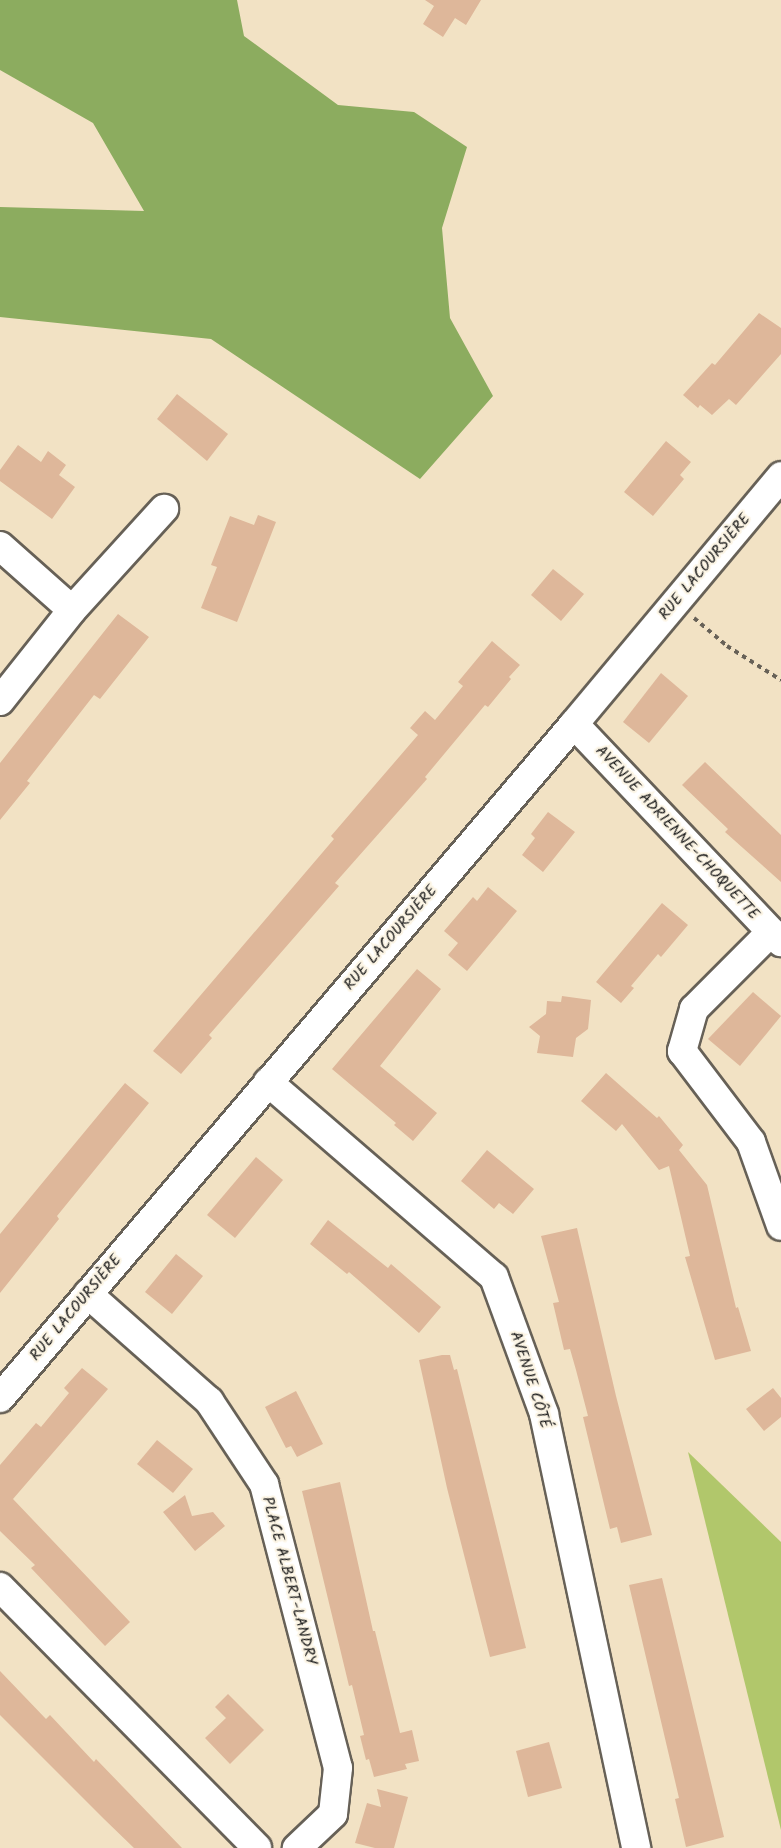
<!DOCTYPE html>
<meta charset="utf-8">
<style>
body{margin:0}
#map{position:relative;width:781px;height:1848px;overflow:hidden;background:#f2e2c4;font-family:Kalam,sans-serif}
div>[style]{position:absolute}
.green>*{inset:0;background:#b1c76b}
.forest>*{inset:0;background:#8cac5f}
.building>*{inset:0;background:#deb79a}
.path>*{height:4px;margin-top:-2px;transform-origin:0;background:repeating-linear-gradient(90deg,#676157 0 4.5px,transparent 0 9px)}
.roads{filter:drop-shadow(2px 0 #676157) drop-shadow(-2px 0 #676157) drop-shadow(0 2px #676157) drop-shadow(0 -2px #676157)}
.street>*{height:28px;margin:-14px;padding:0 14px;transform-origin:14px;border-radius:14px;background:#fff}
span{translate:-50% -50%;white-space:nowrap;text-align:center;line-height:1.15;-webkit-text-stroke:4.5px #fcf5e5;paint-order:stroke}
.street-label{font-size:16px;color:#1c1c1c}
</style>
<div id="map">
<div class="green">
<i style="clip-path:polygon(688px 1452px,781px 1542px,781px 1830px)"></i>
</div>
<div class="forest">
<i style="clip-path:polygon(0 0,237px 0,244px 36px,338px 105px,414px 112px,467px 147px,442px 228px,450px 318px,493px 396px,420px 479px,211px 339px,0 317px,0 207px,144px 211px,93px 123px,0 70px)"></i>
</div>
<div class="building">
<i style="clip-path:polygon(425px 0,481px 0,466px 25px,455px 18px,443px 37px,423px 24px,434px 6px)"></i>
<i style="clip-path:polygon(759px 313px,781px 328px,781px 354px,736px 405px,729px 399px,712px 415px,700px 405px,698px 408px,683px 395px,712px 363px,715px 365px)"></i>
<i style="clip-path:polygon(177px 394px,228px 434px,207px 461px,157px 419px)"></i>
<i style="clip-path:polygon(666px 441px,691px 462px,680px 475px,684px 479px,653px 516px,624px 492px)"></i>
<i style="clip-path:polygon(18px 445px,41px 462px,48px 451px,66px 465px,59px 475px,75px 487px,52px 519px,0 481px,0 470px)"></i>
<i style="clip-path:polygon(258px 515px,276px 522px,237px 622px,201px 608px,217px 567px,211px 565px,230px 516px,254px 525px)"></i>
<i style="clip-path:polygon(553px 569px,584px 594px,561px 621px,531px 595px)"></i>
<i style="clip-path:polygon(118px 614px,149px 637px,100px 699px,94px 695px,27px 781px,30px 783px,0 820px,0 763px)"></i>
<i style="clip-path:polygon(492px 641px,520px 665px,509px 677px,511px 679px,488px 707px,485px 705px,425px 777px,427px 779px,335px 883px,339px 886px,209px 1035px,212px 1038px,181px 1074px,153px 1051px,334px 839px,331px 836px,418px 735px,410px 728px,425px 711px,435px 720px,463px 686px,458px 682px)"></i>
<i style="clip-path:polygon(661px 673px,688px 696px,649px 743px,623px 722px)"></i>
<i style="clip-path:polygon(705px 762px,781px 835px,781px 882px,725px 832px,728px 829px,682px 785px)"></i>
<i style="clip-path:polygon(548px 812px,575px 832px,543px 872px,522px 855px,535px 838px,531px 834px)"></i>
<i style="clip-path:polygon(488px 887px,517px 911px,467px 971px,448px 955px,458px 943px,444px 931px,473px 897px,477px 901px)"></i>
<i style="clip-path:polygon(662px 903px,688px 925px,661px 957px,658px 954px,631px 986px,634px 988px,621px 1003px,596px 982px)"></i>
<i style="clip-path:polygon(417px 969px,441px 989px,380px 1066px,437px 1113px,413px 1141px,394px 1125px,396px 1123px,332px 1069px)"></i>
<i style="clip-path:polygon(753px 992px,781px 1016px,740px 1066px,708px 1039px)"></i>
<i style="clip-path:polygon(562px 996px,591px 1000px,588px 1029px,576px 1038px,573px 1057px,537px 1053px,540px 1036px,529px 1027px,546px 1014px,547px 1001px,561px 1002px)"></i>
<i style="clip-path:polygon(606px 1073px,657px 1118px,659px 1116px,683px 1145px,679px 1150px,707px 1185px,736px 1308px,738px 1307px,751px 1351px,715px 1360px,685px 1257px,690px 1256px,669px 1166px,659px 1170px,622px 1124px,616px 1131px,581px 1101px)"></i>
<i style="clip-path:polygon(125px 1083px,149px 1103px,57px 1216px,59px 1219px,0 1293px,0 1234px)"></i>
<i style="clip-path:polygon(487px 1150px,534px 1189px,513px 1214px,499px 1203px,494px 1209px,461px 1181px)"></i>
<i style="clip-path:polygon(256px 1157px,283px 1180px,235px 1238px,207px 1215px)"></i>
<i style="clip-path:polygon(328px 1220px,388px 1268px,391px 1264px,441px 1307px,419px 1333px,349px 1272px,347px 1274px,310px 1244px)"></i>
<i style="clip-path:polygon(577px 1228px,616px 1396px,652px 1535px,621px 1543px,617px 1527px,610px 1529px,583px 1417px,588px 1416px,576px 1370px,570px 1349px,564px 1350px,553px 1303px,559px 1302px,541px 1236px)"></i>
<i style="clip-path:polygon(176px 1254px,203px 1276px,172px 1314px,145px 1292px)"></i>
<i style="clip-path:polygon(442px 1355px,450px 1355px,454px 1370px,457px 1369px,526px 1648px,490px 1657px,447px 1488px,419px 1360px)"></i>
<i style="clip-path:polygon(82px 1368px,108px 1389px,13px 1499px,130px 1622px,105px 1646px,31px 1568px,35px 1565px,0 1531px,0 1465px,36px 1423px,41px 1427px,69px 1393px,64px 1388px)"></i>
<i style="clip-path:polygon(773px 1388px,781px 1398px,781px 1417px,764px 1431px,746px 1409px)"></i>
<i style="clip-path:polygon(296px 1391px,323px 1444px,297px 1457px,291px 1446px,286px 1448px,265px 1407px)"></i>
<i style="clip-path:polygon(157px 1440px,193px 1469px,173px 1493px,137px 1464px)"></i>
<i style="clip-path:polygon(340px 1482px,373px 1631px,375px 1631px,400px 1733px,412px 1730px,419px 1761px,405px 1764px,407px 1769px,374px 1777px,369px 1759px,366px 1760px,360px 1736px,364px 1735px,352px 1685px,349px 1686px,302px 1491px)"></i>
<i style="clip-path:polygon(185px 1495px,192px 1516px,213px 1512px,225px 1526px,195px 1551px,163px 1512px)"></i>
<i style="clip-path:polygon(662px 1578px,724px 1837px,686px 1847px,675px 1799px,679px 1798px,629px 1585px)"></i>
<i style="clip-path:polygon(0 1671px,46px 1719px,50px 1715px,94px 1762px,96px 1759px,182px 1848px,134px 1848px,104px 1819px,0 1715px)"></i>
<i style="clip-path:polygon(228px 1694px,264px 1730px,230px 1764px,205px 1738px,226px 1718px,215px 1707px)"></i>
<i style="clip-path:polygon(549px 1742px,562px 1788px,528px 1797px,516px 1751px)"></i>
<i style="clip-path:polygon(377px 1789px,408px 1797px,394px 1848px,375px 1848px,355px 1843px,367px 1803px,381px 1807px)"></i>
</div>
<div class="path">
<i style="left:694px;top:618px;width:43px;rotate:40.3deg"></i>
<i style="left:727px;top:646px;width:64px;rotate:32.2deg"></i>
</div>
<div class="roads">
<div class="street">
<i style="left:0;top:546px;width:96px;rotate:41.6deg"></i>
<i style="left:0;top:701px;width:116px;rotate:-51.6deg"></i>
<i style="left:72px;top:610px;width:137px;rotate:-47.7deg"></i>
<i style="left:574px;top:724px;width:301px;rotate:46.5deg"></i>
<i style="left:771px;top:932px;width:109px;rotate:135deg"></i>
<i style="left:694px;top:1009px;width:44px;rotate:105.9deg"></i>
<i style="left:682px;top:1051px;width:114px;rotate:52.8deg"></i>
<i style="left:751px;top:1142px;width:89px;rotate:70.3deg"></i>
<i style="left:268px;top:1082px;width:298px;rotate:40.8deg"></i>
<i style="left:494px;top:1277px;width:146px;rotate:69.9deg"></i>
<i style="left:544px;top:1414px;width:444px;rotate:78deg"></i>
<i style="left:88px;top:1294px;width:162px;rotate:41.5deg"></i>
<i style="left:209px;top:1401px;width:100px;rotate:56.5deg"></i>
<i style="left:264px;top:1484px;width:293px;rotate:75.4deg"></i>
<i style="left:338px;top:1768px;width:46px;rotate:96.2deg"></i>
<i style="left:333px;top:1814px;width:50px;rotate:136.6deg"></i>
<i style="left:0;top:1398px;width:885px;rotate:-49.58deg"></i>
<i style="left:574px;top:724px;width:323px;rotate:-50.1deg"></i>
<i style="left:0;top:1587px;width:366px;rotate:45.4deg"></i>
</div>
</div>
<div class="street-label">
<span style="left:705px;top:567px;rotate:-50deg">RUE LACOURSIÈRE</span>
<span style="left:677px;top:833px;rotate:47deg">AVENUE ADRIENNE-CHOQUETTE</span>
<span style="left:391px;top:938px;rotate:-49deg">RUE LACOURSIÈRE</span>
<span style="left:76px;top:1308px;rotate:-50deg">RUE LACOURSIÈRE</span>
<span style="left:530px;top:1380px;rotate:72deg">AVENUE CÔTÉ</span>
<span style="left:289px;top:1581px;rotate:75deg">PLACE ALBERT-LANDRY</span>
</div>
</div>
